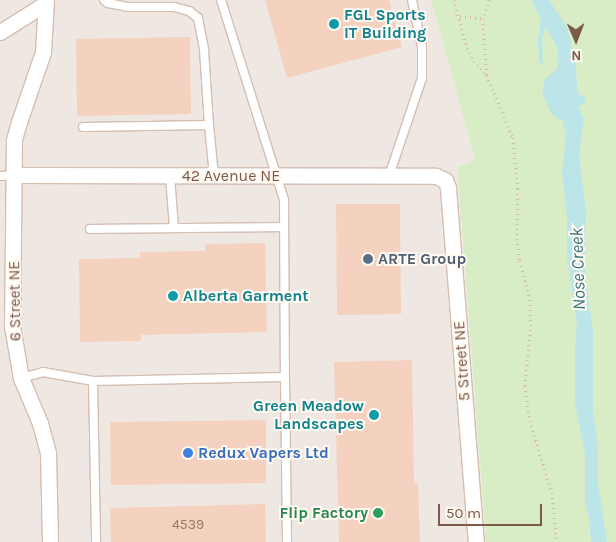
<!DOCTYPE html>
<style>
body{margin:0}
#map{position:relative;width:616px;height:542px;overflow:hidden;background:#fef5ea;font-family:Karla,sans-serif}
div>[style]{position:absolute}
.industrial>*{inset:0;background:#efe8e2}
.green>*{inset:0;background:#d8edc6}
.water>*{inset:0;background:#bce5ea}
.building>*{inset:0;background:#f5d2bf}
.path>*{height:2.5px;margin-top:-1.25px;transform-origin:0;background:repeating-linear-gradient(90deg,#dbb5a1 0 1px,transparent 0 5px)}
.roads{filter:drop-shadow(1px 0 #d4beb0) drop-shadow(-1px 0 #d4beb0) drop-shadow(0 1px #d4beb0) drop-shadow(0 -1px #d4beb0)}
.lane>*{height:8px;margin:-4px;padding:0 4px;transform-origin:4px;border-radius:4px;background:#fff}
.street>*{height:15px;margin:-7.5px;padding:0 7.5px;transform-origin:7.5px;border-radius:7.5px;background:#fff}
.dots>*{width:14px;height:14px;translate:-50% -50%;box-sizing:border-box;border:2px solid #fff9f1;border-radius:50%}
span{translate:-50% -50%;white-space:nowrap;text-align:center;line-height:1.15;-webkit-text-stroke:4px #fff9f1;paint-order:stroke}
.number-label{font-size:14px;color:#9a7867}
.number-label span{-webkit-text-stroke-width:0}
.culture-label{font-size:16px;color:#0d838f;font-weight:700}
.left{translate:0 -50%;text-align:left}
.right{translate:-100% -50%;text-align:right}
.street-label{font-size:16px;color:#7b5a4a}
.service-label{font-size:16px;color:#4e5e75;font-weight:700}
.shop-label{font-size:16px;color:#366cbe;font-weight:700}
.leisure-label{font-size:16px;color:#27864d;font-weight:700}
.water-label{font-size:18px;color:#3c7881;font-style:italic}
.north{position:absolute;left:551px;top:15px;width:50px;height:50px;-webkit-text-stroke:4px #fff9f1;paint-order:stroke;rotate:179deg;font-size:14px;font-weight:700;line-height:20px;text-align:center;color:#7b5a4a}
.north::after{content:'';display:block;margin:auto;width:18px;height:22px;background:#7b5a4a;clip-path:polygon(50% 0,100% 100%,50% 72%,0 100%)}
.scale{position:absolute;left:438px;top:504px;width:104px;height:22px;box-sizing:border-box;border:2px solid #7b5a4a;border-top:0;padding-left:6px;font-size:15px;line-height:18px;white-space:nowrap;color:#7b5a4a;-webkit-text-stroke:4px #fff9f1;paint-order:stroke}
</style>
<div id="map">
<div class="industrial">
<i style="clip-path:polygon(0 0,431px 0,475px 160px,457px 167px,486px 542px,0 542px)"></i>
</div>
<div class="green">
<i style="clip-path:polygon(431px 0,616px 0,616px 542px,486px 542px,457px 167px,475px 160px)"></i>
</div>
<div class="water">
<i style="clip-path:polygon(532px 0,549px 0,567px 27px,575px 61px,578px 93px,585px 98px,586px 103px,578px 106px,584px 120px,579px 154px,586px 211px,585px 274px,593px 332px,593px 409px,598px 448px,598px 484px,607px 542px,591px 542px,589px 518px,585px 502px,585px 453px,575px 404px,575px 348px,577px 324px,567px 257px,567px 216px,562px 174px,566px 133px,562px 119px,557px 119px,550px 111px,542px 92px,545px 79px,557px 69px,558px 49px,546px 27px,542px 39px,543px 67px,539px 60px,538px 40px,541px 21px)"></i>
</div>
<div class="building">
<i style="clip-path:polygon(265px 0,389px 0,402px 47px,287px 78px)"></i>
<i style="clip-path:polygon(190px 37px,191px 114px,77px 116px,76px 39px)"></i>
<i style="clip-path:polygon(336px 204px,400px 204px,401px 314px,337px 315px)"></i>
<i style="clip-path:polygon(265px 243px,267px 332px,141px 335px,141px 341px,80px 342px,79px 259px,140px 258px,140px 252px,205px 251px,205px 244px)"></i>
<i style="clip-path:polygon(412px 360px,414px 483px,418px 483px,420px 542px,339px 542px,334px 362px)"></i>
<i style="clip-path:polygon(266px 420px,266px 483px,111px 485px,110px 422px)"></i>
<i style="clip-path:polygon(265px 504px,266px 542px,111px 542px,110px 508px)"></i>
</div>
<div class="path">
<i style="left:454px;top:0;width:50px;rotate:74.8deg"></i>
<i style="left:467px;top:48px;width:15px;rotate:62deg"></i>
<i style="left:474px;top:61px;width:18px;rotate:47deg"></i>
<i style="left:490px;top:0;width:20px;rotate:110deg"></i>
<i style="left:483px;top:19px;width:56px;rotate:85.9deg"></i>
<i style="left:487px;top:75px;width:68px;rotate:67.6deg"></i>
<i style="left:513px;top:138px;width:51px;rotate:84.4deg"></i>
<i style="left:518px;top:189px;width:50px;rotate:91.1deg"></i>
<i style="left:517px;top:239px;width:22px;rotate:82deg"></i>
<i style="left:520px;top:261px;width:40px;rotate:75.6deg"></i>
<i style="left:530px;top:300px;width:25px;rotate:88deg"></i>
<i style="left:531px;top:325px;width:61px;rotate:95.6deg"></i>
<i style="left:525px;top:386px;width:35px;rotate:82deg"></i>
<i style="left:530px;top:421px;width:75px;rotate:73deg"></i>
<i style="left:552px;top:493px;width:49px;rotate:84.2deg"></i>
<i style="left:460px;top:16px;width:23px;rotate:7deg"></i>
</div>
<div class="roads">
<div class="lane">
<i style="left:104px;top:0;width:5px;rotate:37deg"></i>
<i style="left:108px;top:3px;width:20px;rotate:11deg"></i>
<i style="left:128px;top:7px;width:46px"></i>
<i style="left:174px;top:7px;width:16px;rotate:15deg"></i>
<i style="left:189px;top:11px;width:11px;rotate:38deg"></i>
<i style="left:198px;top:18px;width:33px;rotate:79deg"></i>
<i style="left:204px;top:50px;width:75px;rotate:86.2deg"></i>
<i style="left:221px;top:0;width:210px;rotate:72.5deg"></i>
<i style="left:284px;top:200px;width:177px;rotate:89.7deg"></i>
<i style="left:83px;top:127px;width:126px;rotate:-0.9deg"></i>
<i style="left:209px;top:125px;width:51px;rotate:84.4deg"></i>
<i style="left:0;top:176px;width:15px;rotate:-4deg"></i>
<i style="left:170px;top:176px;width:52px;rotate:85.6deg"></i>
<i style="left:389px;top:176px;width:103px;rotate:-71.4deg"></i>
<i style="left:422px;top:78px;width:31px;rotate:-90deg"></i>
<i style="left:422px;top:47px;width:48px;rotate:-102deg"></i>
<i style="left:90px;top:229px;width:194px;rotate:-0.6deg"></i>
<i style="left:21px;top:378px;width:23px;rotate:-15deg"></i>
<i style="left:43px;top:372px;width:51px;rotate:10.2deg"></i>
<i style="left:93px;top:381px;width:192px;rotate:-1.2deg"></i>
<i style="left:285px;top:377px;width:165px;rotate:89.3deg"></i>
<i style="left:93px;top:381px;width:161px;rotate:88.9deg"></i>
</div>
<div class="street">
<i style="left:46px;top:0;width:52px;rotate:93.3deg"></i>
<i style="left:43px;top:52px;width:74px;rotate:108.9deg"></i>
<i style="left:19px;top:122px;width:19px;rotate:106deg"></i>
<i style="left:14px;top:140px;width:186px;rotate:90.6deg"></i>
<i style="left:12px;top:326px;width:53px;rotate:80.2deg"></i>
<i style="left:21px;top:378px;width:49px;rotate:67.1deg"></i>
<i style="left:40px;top:423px;width:31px;rotate:75deg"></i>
<i style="left:48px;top:453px;width:89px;rotate:88.7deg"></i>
<i style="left:0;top:32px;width:54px;rotate:-32.2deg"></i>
<i style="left:15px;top:175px;width:421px;rotate:0.1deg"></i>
<i style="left:436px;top:176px;width:10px;rotate:24deg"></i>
<i style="left:445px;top:180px;width:9px;rotate:69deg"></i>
<i style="left:448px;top:188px;width:355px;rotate:85.5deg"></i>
</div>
</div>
<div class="dots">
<i style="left:334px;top:24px;background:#0f9aa8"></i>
<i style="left:368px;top:259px;background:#5c6f8a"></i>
<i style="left:173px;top:296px;background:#0f9aa8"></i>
<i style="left:374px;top:415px;background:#0f9aa8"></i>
<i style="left:188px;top:453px;background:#3f7fe0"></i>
<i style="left:378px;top:513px;background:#2e9e5b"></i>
</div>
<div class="number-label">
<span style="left:188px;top:525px">4539</span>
</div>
<div class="culture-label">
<span class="left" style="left:344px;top:24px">FGL Sports<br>IT Building</span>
<span class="left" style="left:183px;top:296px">Alberta Garment</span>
<span class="right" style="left:364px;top:415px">Green Meadow<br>Landscapes</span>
</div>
<div class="street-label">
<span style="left:231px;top:176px">42 Avenue NE</span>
<span style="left:15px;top:301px;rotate:-91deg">6 Street NE</span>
<span style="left:462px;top:361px;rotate:-94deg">5 Street NE</span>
</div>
<div class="service-label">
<span class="left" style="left:378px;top:259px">ARTE Group</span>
</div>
<div class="shop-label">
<span class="left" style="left:198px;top:453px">Redux Vapers Ltd</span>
</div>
<div class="leisure-label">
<span class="right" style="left:368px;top:513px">Flip Factory</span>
</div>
<div class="water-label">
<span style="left:578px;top:269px;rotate:-92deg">Nose Creek</span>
</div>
<div class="north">N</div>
<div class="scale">50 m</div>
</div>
